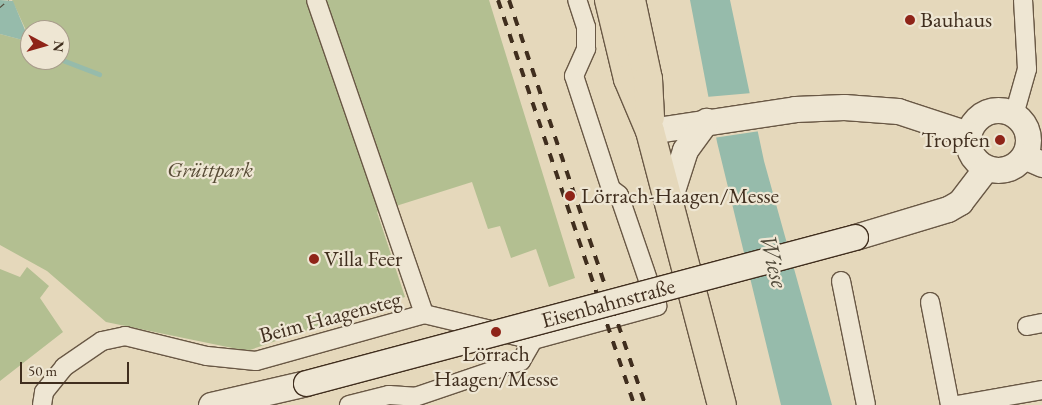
<!DOCTYPE html>
<meta charset="utf-8">
<style>
body{margin:0}
#map{position:relative;width:1042px;height:405px;overflow:hidden;background:#e5d8bb;font-family:"EB Garamond",serif}
div>[style]{position:absolute}
.green>*{inset:0;background:#b3bf91}
.water>*{inset:0;background:#96bbab}
.pier>*{inset:0;background:#e5d8bb}
.stream>*{height:4.5px;margin:-2.25px;padding:0 2.25px;transform-origin:2.25px;border-radius:2.25px;background:#96bbab}
.ferry>*{height:1px;margin-top:-0.5px;transform-origin:0;background:repeating-linear-gradient(90deg,#514a3a 0 6px,transparent 0 11px)}
.roads{filter:drop-shadow(1px 0 #695845) drop-shadow(-1px 0 #695845) drop-shadow(0 1px #695845) drop-shadow(0 -1px #695845)}
.street>*{height:18px;margin:-9px;padding:0 9px;transform-origin:9px;border-radius:9px;background:#eee6d3}
.secondary>*{height:25px;margin:-12.5px;padding:0 12.5px;transform-origin:12.5px;border-radius:12.5px;background:#eee6d3}
.secondary>.ring{margin:-12.5px;padding:0;box-sizing:content-box;background:none;border:25px solid #eee6d3;border-radius:50%}
.primary>*{height:28px;margin:-14px;padding:0 14px;transform-origin:14px;border-radius:14px;background:#e5d8bb}
.rail>*{height:4px;margin-top:-2px;transform-origin:0;background:repeating-linear-gradient(90deg,#402e1e 0 9px,transparent 0 18px)}
.bridges{filter:drop-shadow(1px 0 #402e1e) drop-shadow(-1px 0 #402e1e) drop-shadow(0 1px #402e1e) drop-shadow(0 -1px #402e1e)}
.secondary-bridge>*{height:25px;margin:-12.5px;padding:0 12.5px;transform-origin:12.5px;border-radius:12.5px;background:#eee6d3}
.dots>*{width:14px;height:14px;translate:-50% -50%;box-sizing:border-box;border:2px solid #eee6d3;border-radius:50%}
span{translate:-50% -50%;white-space:nowrap;text-align:center;line-height:1.15;-webkit-text-stroke:4.5px #eee6d3;paint-order:stroke}
.poi-label{font-size:22px;color:#402e1e}
.left{translate:0 -50%;text-align:left}
.right{translate:-100% -50%;text-align:right}
.park-label{font-size:22px;color:#574b35;font-style:italic}
.street-label{font-size:22px;color:#402e1e}
.water-label{font-size:24px;color:#514a3a;font-style:italic}
.north{position:absolute;left:20px;top:20px;width:50px;height:50px;box-sizing:border-box;background:#eee6d3;border:1px solid #a89c8b;border-radius:50%;rotate:96deg;font-size:14px;font-weight:700;line-height:20px;text-align:center;color:#402e1e}
.north::after{content:'';display:block;margin:auto;width:18px;height:22px;background:#8f2418;clip-path:polygon(50% 0,100% 100%,50% 72%,0 100%)}
.scale{position:absolute;left:20px;top:362px;width:109px;height:22px;box-sizing:border-box;border:2px solid #402e1e;border-top:0;padding-left:6px;font-size:15px;line-height:18px;white-space:nowrap;color:#402e1e;-webkit-text-stroke:4px #eee6d3;paint-order:stroke}
</style>
<div id="map">
<div class="green">
<i style="clip-path:polygon(12px 0,489px 0,575px 278px,549px 287px,536px 249px,511px 258px,500px 226px,488px 229px,472px 182px,377px 212px,405px 297px,247px 351px,106px 322px,47px 271px,0 245px,0 34px,30px 42px,30px 60px,60px 60px,60px 30px,30px 30px,30px 39px)"></i>
<i style="clip-path:polygon(27px 267px,49px 286px,40px 298px,63px 332px,0 381px,0 269px,20px 277px)"></i>
</div>
<div class="water">
<i style="clip-path:polygon(0 0,13px 1px,30px 42px,0 34px)"></i>
<i style="clip-path:polygon(690px 0,730px 0,764px 161px,832px 405px,781px 405px,717px 142px)"></i>
</div>
<div class="pier">
<i style="clip-path:polygon(752px 93px,760px 131px,713px 138px,706px 97px)"></i>
</div>
<div class="stream">
<i style="left:60px;top:59px;width:42px;rotate:21deg"></i>
</div>
<div class="ferry">
<i style="left:0;top:7px;width:11px;rotate:-41deg"></i>
</div>
<div class="roads">
<div class="street">
<i style="left:316px;top:0;width:332px;rotate:71deg"></i>
<i style="left:1014px;top:115px;width:48px;rotate:-74.2deg"></i>
<i style="left:1027px;top:69px;width:69px;rotate:-93.3deg"></i>
<i style="left:841px;top:281px;width:126px;rotate:78.6deg"></i>
<i style="left:930px;top:302px;width:105px;rotate:79deg"></i>
<i style="left:1027px;top:326px;width:15px;rotate:-11deg"></i>
<i style="left:42px;top:405px;width:13px;rotate:-81deg"></i>
<i style="left:44px;top:392px;width:32px;rotate:-51deg"></i>
<i style="left:64px;top:367px;width:46px;rotate:-34.4deg"></i>
<i style="left:102px;top:341px;width:24px;rotate:-12deg"></i>
<i style="left:125px;top:336px;width:84px;rotate:13.7deg"></i>
<i style="left:207px;top:356px;width:49px;rotate:5.8deg"></i>
<i style="left:256px;top:361px;width:174px;rotate:-15.6deg"></i>
<i style="left:424px;top:314px;width:112px;rotate:13.4deg"></i>
<i style="left:533px;top:340px;width:129px;rotate:-15.3deg"></i>
<i style="left:657px;top:306px;width:117px;rotate:-108.9deg"></i>
<i style="left:619px;top:195px;width:10px;rotate:-143deg"></i>
<i style="left:611px;top:189px;width:119px;rotate:-108.1deg"></i>
<i style="left:574px;top:76px;width:30px;rotate:-66deg"></i>
<i style="left:586px;top:49px;width:22px;rotate:-90deg"></i>
<i style="left:586px;top:27px;width:28px;rotate:-108deg"></i>
<i style="left:349px;top:405px;width:41px;rotate:-14deg"></i>
<i style="left:389px;top:395px;width:26px;rotate:4deg"></i>
<i style="left:415px;top:397px;width:112px;rotate:-18.8deg"></i>
<i style="left:521px;top:361px;width:24px;rotate:-60deg"></i>
<i style="left:957px;top:405px;width:86px;rotate:-10deg"></i>
</div>
<div class="secondary">
<i class="ring" style="left:968px;top:110px;width:35px;height:35px"></i>
<i style="left:650px;top:131px;width:147px;rotate:-8.6deg"></i>
<i style="left:795px;top:109px;width:49px;rotate:-2.3deg"></i>
<i style="left:844px;top:107px;width:54px;rotate:4.2deg"></i>
<i style="left:898px;top:111px;width:74px;rotate:18.2deg"></i>
<i style="left:1024px;top:156px;width:20px;rotate:24deg"></i>
<i style="left:668px;top:203px;width:56px;rotate:-72.2deg"></i>
<i style="left:685px;top:150px;width:36px;rotate:-54deg"></i>
<i style="left:855px;top:237px;width:97px;rotate:-16.8deg"></i>
<i style="left:948px;top:209px;width:14px;rotate:-30deg"></i>
<i style="left:960px;top:202px;width:43px;rotate:-52.6deg"></i>
<i style="left:211px;top:405px;width:98px;rotate:-13deg"></i>
</div>
<div class="primary">
<i style="left:609px;top:0;width:81px;rotate:76.5deg"></i>
<i style="left:628px;top:79px;width:56px;rotate:67.1deg"></i>
<i style="left:650px;top:131px;width:283px;rotate:75.3deg"></i>
<i style="left:631px;top:0;width:81px;rotate:77.9deg"></i>
<i style="left:648px;top:79px;width:38px;rotate:87deg"></i>
</div>
</div>
<div class="rail">
<i style="left:498px;top:0;width:427px;rotate:71.4deg"></i>
<i style="left:509px;top:0;width:427px;rotate:71.4deg"></i>
</div>
<div class="bridges">
<div class="secondary-bridge">
<i style="left:306px;top:383px;width:568px;rotate:-14.89deg"></i>
</div>
</div>
<div class="dots">
<i style="left:910px;top:20px;background:#8f2418"></i>
<i style="left:1000px;top:140px;background:#8f2418"></i>
<i style="left:570px;top:196px;background:#8f2418"></i>
<i style="left:314px;top:259px;background:#8f2418"></i>
<i style="left:496px;top:332px;background:#8f2418"></i>
</div>
<div class="poi-label">
<span class="left" style="left:920px;top:20px">Bauhaus</span>
<span class="right" style="left:990px;top:140px">Tropfen</span>
<span class="left" style="left:581px;top:196px">Lörrach-Haagen/Messe</span>
<span class="left" style="left:324px;top:259px">Villa Feer</span>
<span style="left:496px;top:366px">Lörrach<br>Haagen/Messe</span>
</div>
<div class="park-label">
<span style="left:210px;top:170px">Grüttpark</span>
</div>
<div class="street-label">
<span style="left:608px;top:303px;rotate:-15deg">Eisenbahnstraße</span>
<span style="left:330px;top:317px;rotate:-15deg">Beim Haagensteg</span>
</div>
<div class="water-label">
<span style="left:774px;top:261px;rotate:76deg">Wiese</span>
</div>
<div class="north">N</div>
<div class="scale">50 m</div>
</div>
